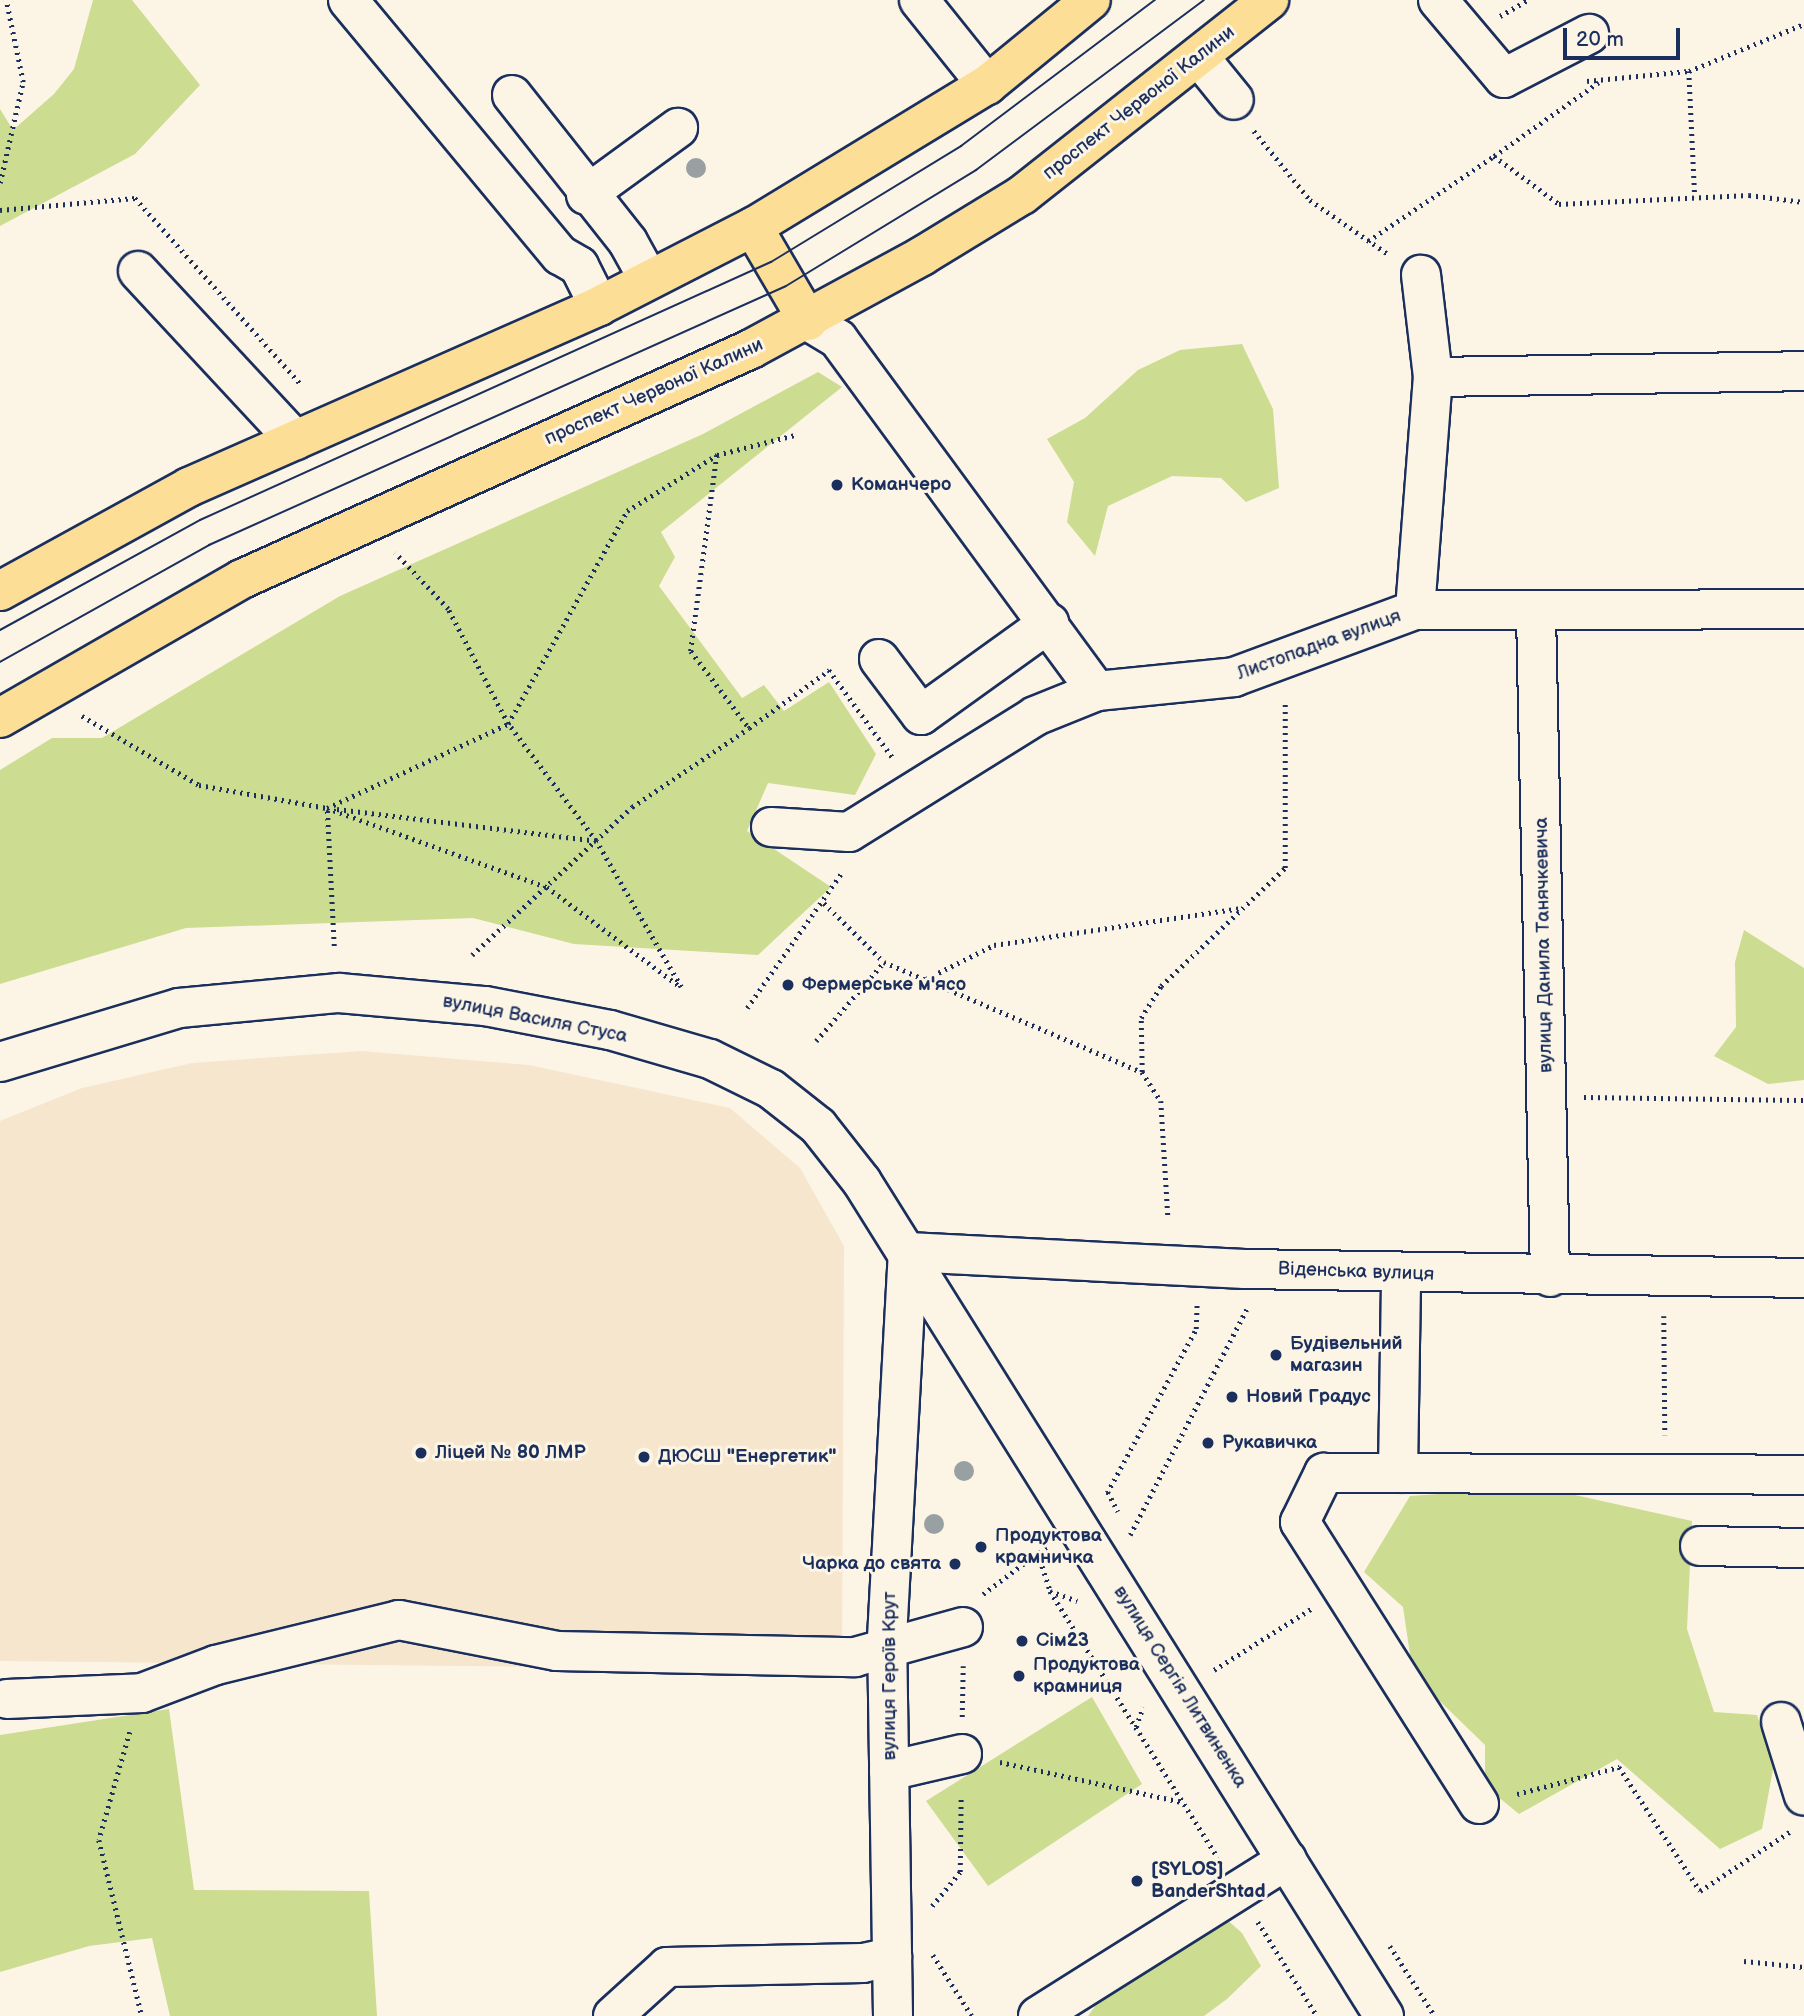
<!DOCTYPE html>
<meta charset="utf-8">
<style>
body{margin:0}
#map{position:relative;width:1804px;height:2016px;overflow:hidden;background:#fcf5e5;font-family:"Balsamiq Sans",sans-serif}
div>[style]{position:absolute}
.built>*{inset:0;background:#f6e6ce}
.green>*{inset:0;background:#ccdc91}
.path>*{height:4.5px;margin-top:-2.25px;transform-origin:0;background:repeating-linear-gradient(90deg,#1b2f5e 0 2px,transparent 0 7px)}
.roads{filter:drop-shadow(2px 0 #1b2f5e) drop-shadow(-2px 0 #1b2f5e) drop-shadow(0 2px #1b2f5e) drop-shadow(0 -2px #1b2f5e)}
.minor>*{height:38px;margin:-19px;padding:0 19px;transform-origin:19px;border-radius:19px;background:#fcf5e5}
.major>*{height:38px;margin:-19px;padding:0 19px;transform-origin:19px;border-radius:19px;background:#fcde96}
.tram>*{height:2px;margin:-1px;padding:0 1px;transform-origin:1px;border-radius:1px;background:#1b2f5e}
.trees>*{width:20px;height:20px;margin:-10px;border-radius:50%;background:#98a0a2}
.dots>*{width:19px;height:19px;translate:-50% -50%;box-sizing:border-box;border:4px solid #fcf5e5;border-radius:50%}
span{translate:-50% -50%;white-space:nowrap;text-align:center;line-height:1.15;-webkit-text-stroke:6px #fcf5e5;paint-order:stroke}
.street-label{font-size:19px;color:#1b2f5e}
.poi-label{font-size:19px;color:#1b2f5e;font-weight:700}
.left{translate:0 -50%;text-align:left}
.right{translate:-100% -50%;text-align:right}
.scale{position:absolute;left:1563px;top:28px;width:117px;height:32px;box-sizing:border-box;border:4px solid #1b2f5e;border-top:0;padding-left:9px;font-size:21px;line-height:24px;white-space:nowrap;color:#1b2f5e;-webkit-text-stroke:5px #fcf5e5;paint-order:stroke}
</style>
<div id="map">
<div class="built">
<i style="clip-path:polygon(362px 1051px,529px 1065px,730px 1108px,800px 1168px,844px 1246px,842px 1670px,0 1661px,0 1121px,82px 1088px,192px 1063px)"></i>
</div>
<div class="green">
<i style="clip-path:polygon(93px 0,132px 0,200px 85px,135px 154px,0 226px,0 109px,13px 130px,54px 94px,74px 69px)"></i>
<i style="clip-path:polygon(1242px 344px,1273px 409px,1279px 488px,1246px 502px,1221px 478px,1172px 476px,1108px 506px,1095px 556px,1067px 522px,1074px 482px,1047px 439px,1085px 418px,1138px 370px,1180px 350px)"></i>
<i style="clip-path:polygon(818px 372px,842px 387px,661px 532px,675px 557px,659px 586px,742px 698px,764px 685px,784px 711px,829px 682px,876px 754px,855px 795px,768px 783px,747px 831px,831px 887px,758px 955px,574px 944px,473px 918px,186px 928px,0 984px,0 770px,52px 738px,102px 738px,340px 596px,703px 434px)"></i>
<i style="clip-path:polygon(1744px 930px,1804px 968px,1804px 1080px,1768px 1084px,1714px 1056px,1736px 1027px,1735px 962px)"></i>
<i style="clip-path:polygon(1539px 1487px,1692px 1521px,1687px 1629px,1714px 1712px,1757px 1715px,1774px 1764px,1762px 1829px,1720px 1849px,1617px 1759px,1519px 1814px,1485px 1786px,1485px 1745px,1413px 1675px,1403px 1607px,1364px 1572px,1410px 1496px)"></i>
<i style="clip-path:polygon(1092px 1697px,1142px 1784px,988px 1886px,926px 1801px)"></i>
<i style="clip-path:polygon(169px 1709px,194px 1890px,369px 1891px,377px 2016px,170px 2016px,152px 1938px,89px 1946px,0 1972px,0 1735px)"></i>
<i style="clip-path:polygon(1217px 1911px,1242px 1933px,1261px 1966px,1227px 1999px,1204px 2016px,1088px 2016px,1108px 1988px)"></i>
</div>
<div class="path">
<i style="left:1500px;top:16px;width:32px;rotate:-30deg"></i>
<i style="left:1689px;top:71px;width:126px;rotate:87.3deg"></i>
<i style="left:1587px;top:81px;width:102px;rotate:-5.6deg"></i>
<i style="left:1689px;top:71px;width:124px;rotate:-22.2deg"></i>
<i style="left:1254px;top:131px;width:89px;rotate:50.9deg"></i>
<i style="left:1310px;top:200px;width:95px;rotate:34.7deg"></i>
<i style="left:1494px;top:156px;width:128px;rotate:-35.2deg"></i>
<i style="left:0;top:183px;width:104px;rotate:-77.2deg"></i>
<i style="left:23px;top:82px;width:84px;rotate:-101.7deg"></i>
<i style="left:0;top:210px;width:136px;rotate:-5.1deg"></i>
<i style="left:135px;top:198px;width:249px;rotate:48.3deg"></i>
<i style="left:1368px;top:241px;width:152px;rotate:-34deg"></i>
<i style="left:1494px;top:156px;width:81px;rotate:36.4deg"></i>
<i style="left:1559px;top:204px;width:190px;rotate:-2.7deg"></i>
<i style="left:1749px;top:195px;width:55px;rotate:7.3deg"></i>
<i style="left:717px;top:455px;width:198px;rotate:97.6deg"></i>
<i style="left:691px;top:651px;width:96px;rotate:53deg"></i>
<i style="left:749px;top:728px;width:99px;rotate:-35.9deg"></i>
<i style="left:829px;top:670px;width:109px;rotate:54deg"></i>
<i style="left:82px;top:716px;width:136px;rotate:30.5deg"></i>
<i style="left:199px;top:785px;width:130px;rotate:10.2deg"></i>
<i style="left:327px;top:808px;width:234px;rotate:19.8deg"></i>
<i style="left:547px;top:887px;width:164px;rotate:36.8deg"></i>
<i style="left:337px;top:809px;width:261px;rotate:7deg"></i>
<i style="left:824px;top:903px;width:84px;rotate:44.5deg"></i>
<i style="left:884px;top:962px;width:280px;rotate:23.1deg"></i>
<i style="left:1142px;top:1072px;width:35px;rotate:57deg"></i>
<i style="left:1161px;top:1101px;width:115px;rotate:86.5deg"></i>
<i style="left:334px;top:946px;width:138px;rotate:-92.9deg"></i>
<i style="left:327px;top:808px;width:200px;rotate:-24.9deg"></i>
<i style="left:508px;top:724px;width:130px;rotate:-117.6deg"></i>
<i style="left:448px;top:609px;width:77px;rotate:-133.4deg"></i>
<i style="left:472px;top:955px;width:218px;rotate:-42.8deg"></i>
<i style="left:632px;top:807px;width:141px;rotate:-34deg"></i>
<i style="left:926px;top:979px;width:76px;rotate:-26.6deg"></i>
<i style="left:994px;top:945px;width:252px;rotate:-8.5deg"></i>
<i style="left:681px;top:987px;width:169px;rotate:-120.2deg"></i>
<i style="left:596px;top:841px;width:146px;rotate:-126.9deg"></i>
<i style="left:508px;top:724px;width:244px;rotate:-60.8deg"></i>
<i style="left:627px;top:511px;width:106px;rotate:-31.9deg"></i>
<i style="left:717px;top:455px;width:81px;rotate:-14.4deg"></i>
<i style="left:747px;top:1008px;width:167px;rotate:-55deg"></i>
<i style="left:816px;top:1041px;width:104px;rotate:-49.3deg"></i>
<i style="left:1142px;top:1072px;width:54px;rotate:-91.1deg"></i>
<i style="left:1141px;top:1018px;width:38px;rotate:-58deg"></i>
<i style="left:1161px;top:986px;width:171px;rotate:-43.6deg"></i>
<i style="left:1285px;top:868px;width:167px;rotate:-90deg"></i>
<i style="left:1584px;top:1097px;width:220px;rotate:0.8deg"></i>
<i style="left:1664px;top:1316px;width:119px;rotate:89.5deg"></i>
<i style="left:1108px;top:1492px;width:22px;rotate:63deg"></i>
<i style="left:1107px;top:1493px;width:187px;rotate:-61.5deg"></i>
<i style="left:1196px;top:1329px;width:25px;rotate:-88deg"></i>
<i style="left:1130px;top:1535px;width:255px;rotate:-62.7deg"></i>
<i style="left:1038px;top:1553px;width:40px;rotate:72deg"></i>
<i style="left:1050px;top:1591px;width:315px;rotate:57.8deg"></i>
<i style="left:1050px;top:1591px;width:29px;rotate:20deg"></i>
<i style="left:983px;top:1594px;width:79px;rotate:-36.7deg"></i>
<i style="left:1214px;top:1670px;width:115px;rotate:-32.2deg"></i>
<i style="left:962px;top:1717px;width:51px;rotate:-88.9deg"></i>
<i style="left:1136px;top:1727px;width:21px;rotate:-71deg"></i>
<i style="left:130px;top:1732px;width:112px;rotate:106deg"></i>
<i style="left:99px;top:1840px;width:181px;rotate:76.3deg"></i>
<i style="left:1000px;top:1762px;width:186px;rotate:12.4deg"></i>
<i style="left:1517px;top:1794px;width:106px;rotate:-14.8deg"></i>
<i style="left:1619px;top:1767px;width:148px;rotate:56.8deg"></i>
<i style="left:1700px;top:1891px;width:109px;rotate:-33.4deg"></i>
<i style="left:932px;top:1906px;width:44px;rotate:-50.5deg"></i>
<i style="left:960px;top:1872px;width:77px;rotate:-89.3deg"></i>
<i style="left:1258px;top:1922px;width:111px;rotate:57.9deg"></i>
<i style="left:1390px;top:1946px;width:83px;rotate:57.3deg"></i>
<i style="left:933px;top:1955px;width:72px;rotate:57.4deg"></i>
<i style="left:1744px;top:1961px;width:60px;rotate:5.7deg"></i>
</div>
<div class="roads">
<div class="minor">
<i style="left:348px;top:0;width:332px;rotate:50.3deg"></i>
<i style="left:560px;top:255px;width:22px;rotate:30deg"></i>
<i style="left:579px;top:266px;width:45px;rotate:63.4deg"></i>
<i style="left:919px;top:0;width:109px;rotate:51.3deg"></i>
<i style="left:1438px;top:0;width:102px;rotate:49.8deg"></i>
<i style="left:1504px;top:78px;width:96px;rotate:-27.4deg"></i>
<i style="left:1199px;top:57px;width:55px;rotate:50.9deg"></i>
<i style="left:512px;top:95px;width:187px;rotate:51.7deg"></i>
<i style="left:628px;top:242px;width:43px;rotate:61.1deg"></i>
<i style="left:586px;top:195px;width:114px;rotate:-36.1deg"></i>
<i style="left:138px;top:271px;width:231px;rotate:47.1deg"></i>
<i style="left:808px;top:321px;width:35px;rotate:31deg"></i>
<i style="left:838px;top:339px;width:437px;rotate:53.7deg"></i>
<i style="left:1097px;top:691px;width:138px;rotate:-5.8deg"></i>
<i style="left:1234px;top:677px;width:193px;rotate:-20.3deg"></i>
<i style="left:1415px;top:610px;width:389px;rotate:-0.1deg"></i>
<i style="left:1433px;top:377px;width:371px;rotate:-0.9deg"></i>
<i style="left:1415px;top:610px;width:234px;rotate:-85.6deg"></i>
<i style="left:1433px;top:377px;width:103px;rotate:-96.7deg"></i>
<i style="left:1536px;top:613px;width:664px;rotate:88.79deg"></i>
<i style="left:879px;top:659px;width:70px;rotate:53.1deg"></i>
<i style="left:921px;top:715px;width:158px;rotate:-35.7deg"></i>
<i style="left:771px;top:827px;width:78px;rotate:3.7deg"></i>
<i style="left:849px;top:832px;width:219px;rotate:-31.9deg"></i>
<i style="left:1035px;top:716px;width:67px;rotate:-22deg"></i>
<i style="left:0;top:1062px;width:187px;rotate:-16.8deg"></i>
<i style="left:179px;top:1008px;width:161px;rotate:-5.4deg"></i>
<i style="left:339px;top:993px;width:147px;rotate:5.1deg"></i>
<i style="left:485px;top:1006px;width:127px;rotate:10.9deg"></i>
<i style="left:610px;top:1030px;width:104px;rotate:16.2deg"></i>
<i style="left:710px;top:1059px;width:68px;rotate:26.2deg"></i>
<i style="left:771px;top:1089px;width:60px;rotate:38.2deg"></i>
<i style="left:818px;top:1126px;width:71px;rotate:51.8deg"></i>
<i style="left:862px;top:1182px;width:984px;rotate:57.96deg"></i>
<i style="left:908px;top:1252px;width:337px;rotate:2.9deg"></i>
<i style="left:1245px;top:1269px;width:559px;rotate:0.92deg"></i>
<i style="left:1398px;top:1473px;width:200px;rotate:-89.1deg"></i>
<i style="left:1700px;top:1546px;width:104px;rotate:1.1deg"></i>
<i style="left:7px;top:1699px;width:135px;rotate:-2.5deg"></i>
<i style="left:142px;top:1693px;width:79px;rotate:-20.7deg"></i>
<i style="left:216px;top:1665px;width:188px;rotate:-13.8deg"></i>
<i style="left:399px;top:1620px;width:161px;rotate:11.1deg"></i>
<i style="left:557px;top:1651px;width:298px;rotate:1.2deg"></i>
<i style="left:855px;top:1657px;width:112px;rotate:-15.5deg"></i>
<i style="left:1781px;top:1722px;width:77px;rotate:72.7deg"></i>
<i style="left:889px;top:1771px;width:75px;rotate:-13.1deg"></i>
<i style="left:1479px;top:1804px;width:334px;rotate:-122.4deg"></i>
<i style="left:1300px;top:1522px;width:55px;rotate:-63.9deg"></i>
<i style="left:1324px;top:1473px;width:480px;rotate:0.2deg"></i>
<i style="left:613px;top:2016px;width:73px;rotate:-42.2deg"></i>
<i style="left:667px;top:1967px;width:196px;rotate:-1.2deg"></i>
<i style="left:863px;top:1963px;width:30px;rotate:-12deg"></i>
<i style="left:893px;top:2016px;width:378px;rotate:-90.9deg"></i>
<i style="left:887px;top:1638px;width:387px;rotate:-86.9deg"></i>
<i style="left:1038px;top:2016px;width:294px;rotate:-32.1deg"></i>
</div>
<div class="major">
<i style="left:753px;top:227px;width:109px;rotate:59.7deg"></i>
<i style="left:0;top:591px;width:216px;rotate:-28.8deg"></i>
<i style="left:189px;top:487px;width:448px;rotate:-23.8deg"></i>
<i style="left:599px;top:306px;width:173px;rotate:-27.2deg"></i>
<i style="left:753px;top:227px;width:274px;rotate:-31.3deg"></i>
<i style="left:987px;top:85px;width:134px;rotate:-39.3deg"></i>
<i style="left:0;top:718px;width:279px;rotate:-29.9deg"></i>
<i style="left:242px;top:579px;width:559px;rotate:-24.32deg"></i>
<i style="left:751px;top:349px;width:195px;rotate:-28.5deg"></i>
<i style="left:922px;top:256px;width:117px;rotate:-31.4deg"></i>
<i style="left:1022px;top:195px;width:315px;rotate:-38.3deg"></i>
</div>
</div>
<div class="tram">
<i style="left:0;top:630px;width:228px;rotate:-28.8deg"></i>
<i style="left:200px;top:520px;width:627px;rotate:-24.32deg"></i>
<i style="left:771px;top:262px;width:223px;rotate:-31.4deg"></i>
<i style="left:961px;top:146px;width:243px;rotate:-37deg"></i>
<i style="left:0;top:662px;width:240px;rotate:-29.2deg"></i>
<i style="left:209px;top:545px;width:632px;rotate:-24.17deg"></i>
<i style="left:786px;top:286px;width:223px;rotate:-31.4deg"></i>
<i style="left:976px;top:170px;width:284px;rotate:-36.7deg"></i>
</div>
<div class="trees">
<i style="left:696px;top:168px"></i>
<i style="left:964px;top:1471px"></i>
<i style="left:934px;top:1524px"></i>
</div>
<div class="dots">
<i style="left:837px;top:485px;background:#1b2f5e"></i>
<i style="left:788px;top:985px;background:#1b2f5e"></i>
<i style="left:1276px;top:1355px;background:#1b2f5e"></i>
<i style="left:1232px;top:1397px;background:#1b2f5e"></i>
<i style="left:1208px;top:1443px;background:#1b2f5e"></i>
<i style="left:421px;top:1453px;background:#1b2f5e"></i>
<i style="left:644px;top:1457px;background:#1b2f5e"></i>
<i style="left:981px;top:1547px;background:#1b2f5e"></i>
<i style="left:955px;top:1564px;background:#1b2f5e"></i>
<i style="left:1022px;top:1641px;background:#1b2f5e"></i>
<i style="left:1019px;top:1676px;background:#1b2f5e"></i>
<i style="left:1137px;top:1881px;background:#1b2f5e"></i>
</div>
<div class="street-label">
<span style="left:1139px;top:103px;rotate:-38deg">проспект Червоної Калини</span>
<span style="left:654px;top:392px;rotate:-24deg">проспект Червоної Калини</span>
<span style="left:1319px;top:645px;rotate:-20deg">Листопадна вулиця</span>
<span style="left:1544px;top:945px;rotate:-91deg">вулиця Данила Танячкевича</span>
<span style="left:535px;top:1019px;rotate:11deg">вулиця Василя Стуса</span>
<span style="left:1356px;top:1272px;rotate:2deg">Віденська вулиця</span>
<span style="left:890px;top:1676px;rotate:-90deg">вулиця Героїв Крут</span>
<span style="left:1180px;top:1687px;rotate:58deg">вулиця Сергія Литвиненка</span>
</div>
<div class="poi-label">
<span class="left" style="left:851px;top:485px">Команчеро</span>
<span class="left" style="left:802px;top:985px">Фермерське м'ясо</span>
<span class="left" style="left:1290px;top:1355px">Будівельний<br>магазин</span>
<span class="left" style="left:1246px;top:1397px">Новий Градус</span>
<span class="left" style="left:1222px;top:1443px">Рукавичка</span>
<span class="left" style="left:435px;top:1453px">Ліцей № 80 ЛМР</span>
<span class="left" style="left:658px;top:1457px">ДЮСШ "Енергетик"</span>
<span class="left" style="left:995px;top:1547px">Продуктова<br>крамничка</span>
<span class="right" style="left:941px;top:1564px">Чарка до свята</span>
<span class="left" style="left:1036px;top:1641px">Сім23</span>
<span class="left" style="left:1033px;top:1676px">Продуктова<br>крамниця</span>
<span class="left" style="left:1151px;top:1881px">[SYLOS]<br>BanderShtad</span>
</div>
<div class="scale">20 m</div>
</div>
